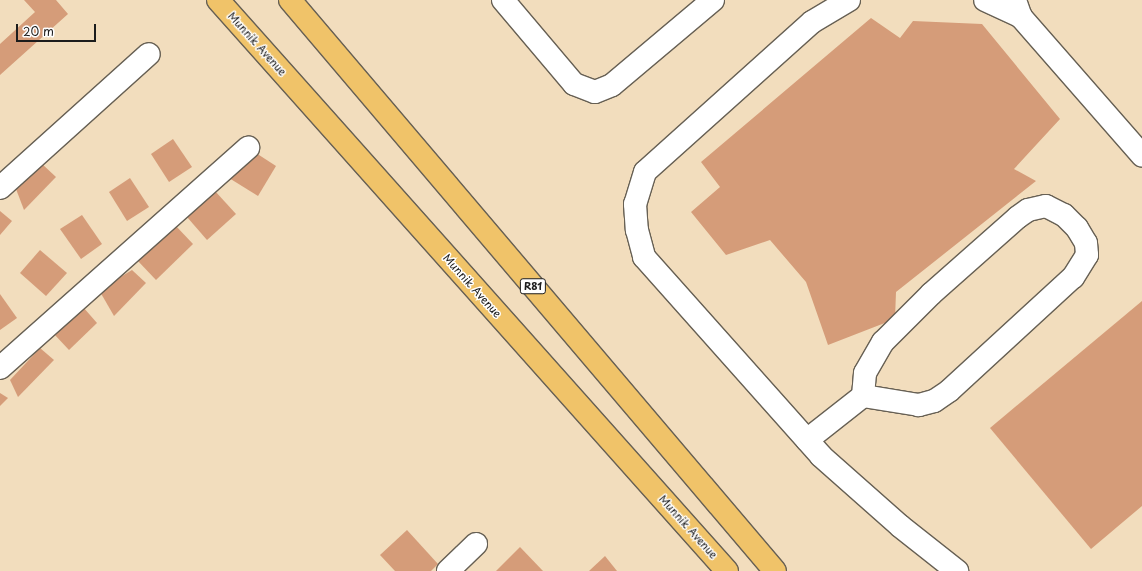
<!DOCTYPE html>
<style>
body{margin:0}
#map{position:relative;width:1142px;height:571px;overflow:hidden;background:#f2ddbd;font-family:"Playpen Sans",sans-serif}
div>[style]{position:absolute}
.building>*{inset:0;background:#d59c79}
.roads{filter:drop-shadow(1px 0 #676054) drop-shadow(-1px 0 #676054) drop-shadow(0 1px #676054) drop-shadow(0 -1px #676054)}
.minor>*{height:22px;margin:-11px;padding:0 11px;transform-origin:11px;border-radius:11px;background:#fff}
.major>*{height:22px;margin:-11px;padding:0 11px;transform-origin:11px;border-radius:11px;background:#f0c369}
span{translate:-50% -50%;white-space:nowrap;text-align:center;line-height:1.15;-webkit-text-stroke:3px #fff;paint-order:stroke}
.shield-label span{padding:1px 3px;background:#fff;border:1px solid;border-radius:3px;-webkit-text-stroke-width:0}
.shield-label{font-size:10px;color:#1c1c1c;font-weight:700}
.street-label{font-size:11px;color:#1c1c1c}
.scale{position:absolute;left:16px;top:24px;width:80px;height:18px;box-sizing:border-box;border:2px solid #1c1c1c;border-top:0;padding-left:5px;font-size:12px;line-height:14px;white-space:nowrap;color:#1c1c1c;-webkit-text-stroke:3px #fff;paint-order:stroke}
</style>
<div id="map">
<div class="building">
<i style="clip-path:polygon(24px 0,56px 0,68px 14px,0 75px,0 44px,35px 12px)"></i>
<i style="clip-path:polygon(871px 18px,900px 38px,913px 21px,982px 24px,1060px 119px,1014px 169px,1036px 181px,896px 292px,895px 319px,828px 345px,806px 282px,770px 240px,726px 255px,691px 212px,720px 187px,701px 162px)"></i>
<i style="clip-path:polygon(173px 139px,192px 167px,169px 182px,151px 154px)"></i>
<i style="clip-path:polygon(248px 148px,276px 166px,258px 196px,229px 178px)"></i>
<i style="clip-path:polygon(41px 163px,56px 177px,24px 210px,16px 189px)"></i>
<i style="clip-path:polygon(130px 178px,149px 207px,127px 221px,109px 192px)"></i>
<i style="clip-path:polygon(215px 191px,236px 214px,207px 240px,187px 217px)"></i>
<i style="clip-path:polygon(0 211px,12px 221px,0 235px)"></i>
<i style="clip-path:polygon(82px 215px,102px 244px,81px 259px,60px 229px)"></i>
<i style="clip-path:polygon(175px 225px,193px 244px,156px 280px,137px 260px)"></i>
<i style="clip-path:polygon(40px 250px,67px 273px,46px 296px,20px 273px)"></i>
<i style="clip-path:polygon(132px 270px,146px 283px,114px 316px,99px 290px)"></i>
<i style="clip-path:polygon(0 294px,17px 318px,0 330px)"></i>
<i style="clip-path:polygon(1142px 301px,1142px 506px,1091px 549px,990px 428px)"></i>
<i style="clip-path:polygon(83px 307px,97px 323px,69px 350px,54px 334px)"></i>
<i style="clip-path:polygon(40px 348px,54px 360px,18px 397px,10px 380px)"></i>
<i style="clip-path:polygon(0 393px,8px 398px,0 406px)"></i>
<i style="clip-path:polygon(407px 530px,438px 564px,431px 571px,395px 571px,380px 555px)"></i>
<i style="clip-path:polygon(520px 547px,543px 571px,496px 571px)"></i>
<i style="clip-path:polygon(605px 556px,617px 571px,589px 571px)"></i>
</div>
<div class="roads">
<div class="minor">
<i style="left:503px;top:0;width:110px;rotate:49.8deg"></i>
<i style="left:574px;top:84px;width:22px;rotate:21deg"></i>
<i style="left:595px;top:92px;width:18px;rotate:-22deg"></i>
<i style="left:612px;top:85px;width:132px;rotate:-40.1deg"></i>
<i style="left:849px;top:0;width:43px;rotate:149.3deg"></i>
<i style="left:812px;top:22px;width:224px;rotate:138.1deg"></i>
<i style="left:645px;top:172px;width:34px;rotate:107deg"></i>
<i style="left:635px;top:204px;width:26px;rotate:86deg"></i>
<i style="left:637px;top:230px;width:28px;rotate:75deg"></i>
<i style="left:644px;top:257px;width:266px;rotate:48.3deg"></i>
<i style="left:821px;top:456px;width:106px;rotate:41.5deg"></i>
<i style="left:900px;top:526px;width:73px;rotate:38.3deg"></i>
<i style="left:985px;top:0;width:40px;rotate:25deg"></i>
<i style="left:1015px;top:0;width:18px;rotate:71deg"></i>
<i style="left:1021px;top:17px;width:184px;rotate:48.8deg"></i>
<i style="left:0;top:188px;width:200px;rotate:-42deg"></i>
<i style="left:0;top:368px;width:332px;rotate:-41.6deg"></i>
<i style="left:807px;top:440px;width:71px;rotate:-38.2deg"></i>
<i style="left:863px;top:396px;width:23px;rotate:-85deg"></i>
<i style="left:865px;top:373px;width:36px;rotate:-60deg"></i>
<i style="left:883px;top:342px;width:68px;rotate:-45deg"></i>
<i style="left:931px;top:294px;width:116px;rotate:-41.5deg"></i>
<i style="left:1018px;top:217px;width:12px;rotate:-35deg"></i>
<i style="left:1028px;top:210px;width:18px;rotate:-13deg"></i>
<i style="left:1046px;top:206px;width:20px;rotate:27deg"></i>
<i style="left:1064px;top:215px;width:18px;rotate:45deg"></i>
<i style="left:1077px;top:228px;width:17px;rotate:59deg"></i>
<i style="left:1086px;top:243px;width:12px;rotate:85deg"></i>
<i style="left:1087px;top:255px;width:26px;rotate:122deg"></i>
<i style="left:1073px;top:277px;width:168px;rotate:137.4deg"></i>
<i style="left:949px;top:391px;width:18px;rotate:146deg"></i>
<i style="left:934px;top:401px;width:16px;rotate:165deg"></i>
<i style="left:919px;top:405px;width:57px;rotate:-170.9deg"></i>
<i style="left:448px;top:571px;width:39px;rotate:-44deg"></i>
</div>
<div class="major">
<i style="left:218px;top:0;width:765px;rotate:48.29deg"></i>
<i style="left:290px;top:0;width:749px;rotate:49.66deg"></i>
</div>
</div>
<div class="shield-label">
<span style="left:533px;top:286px">R81</span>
</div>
<div class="street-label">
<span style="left:257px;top:44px;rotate:48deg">Munnik Avenue</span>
<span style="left:472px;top:286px;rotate:48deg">Munnik Avenue</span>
<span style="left:688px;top:527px;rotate:48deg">Munnik Avenue</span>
</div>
<div class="scale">20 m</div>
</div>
